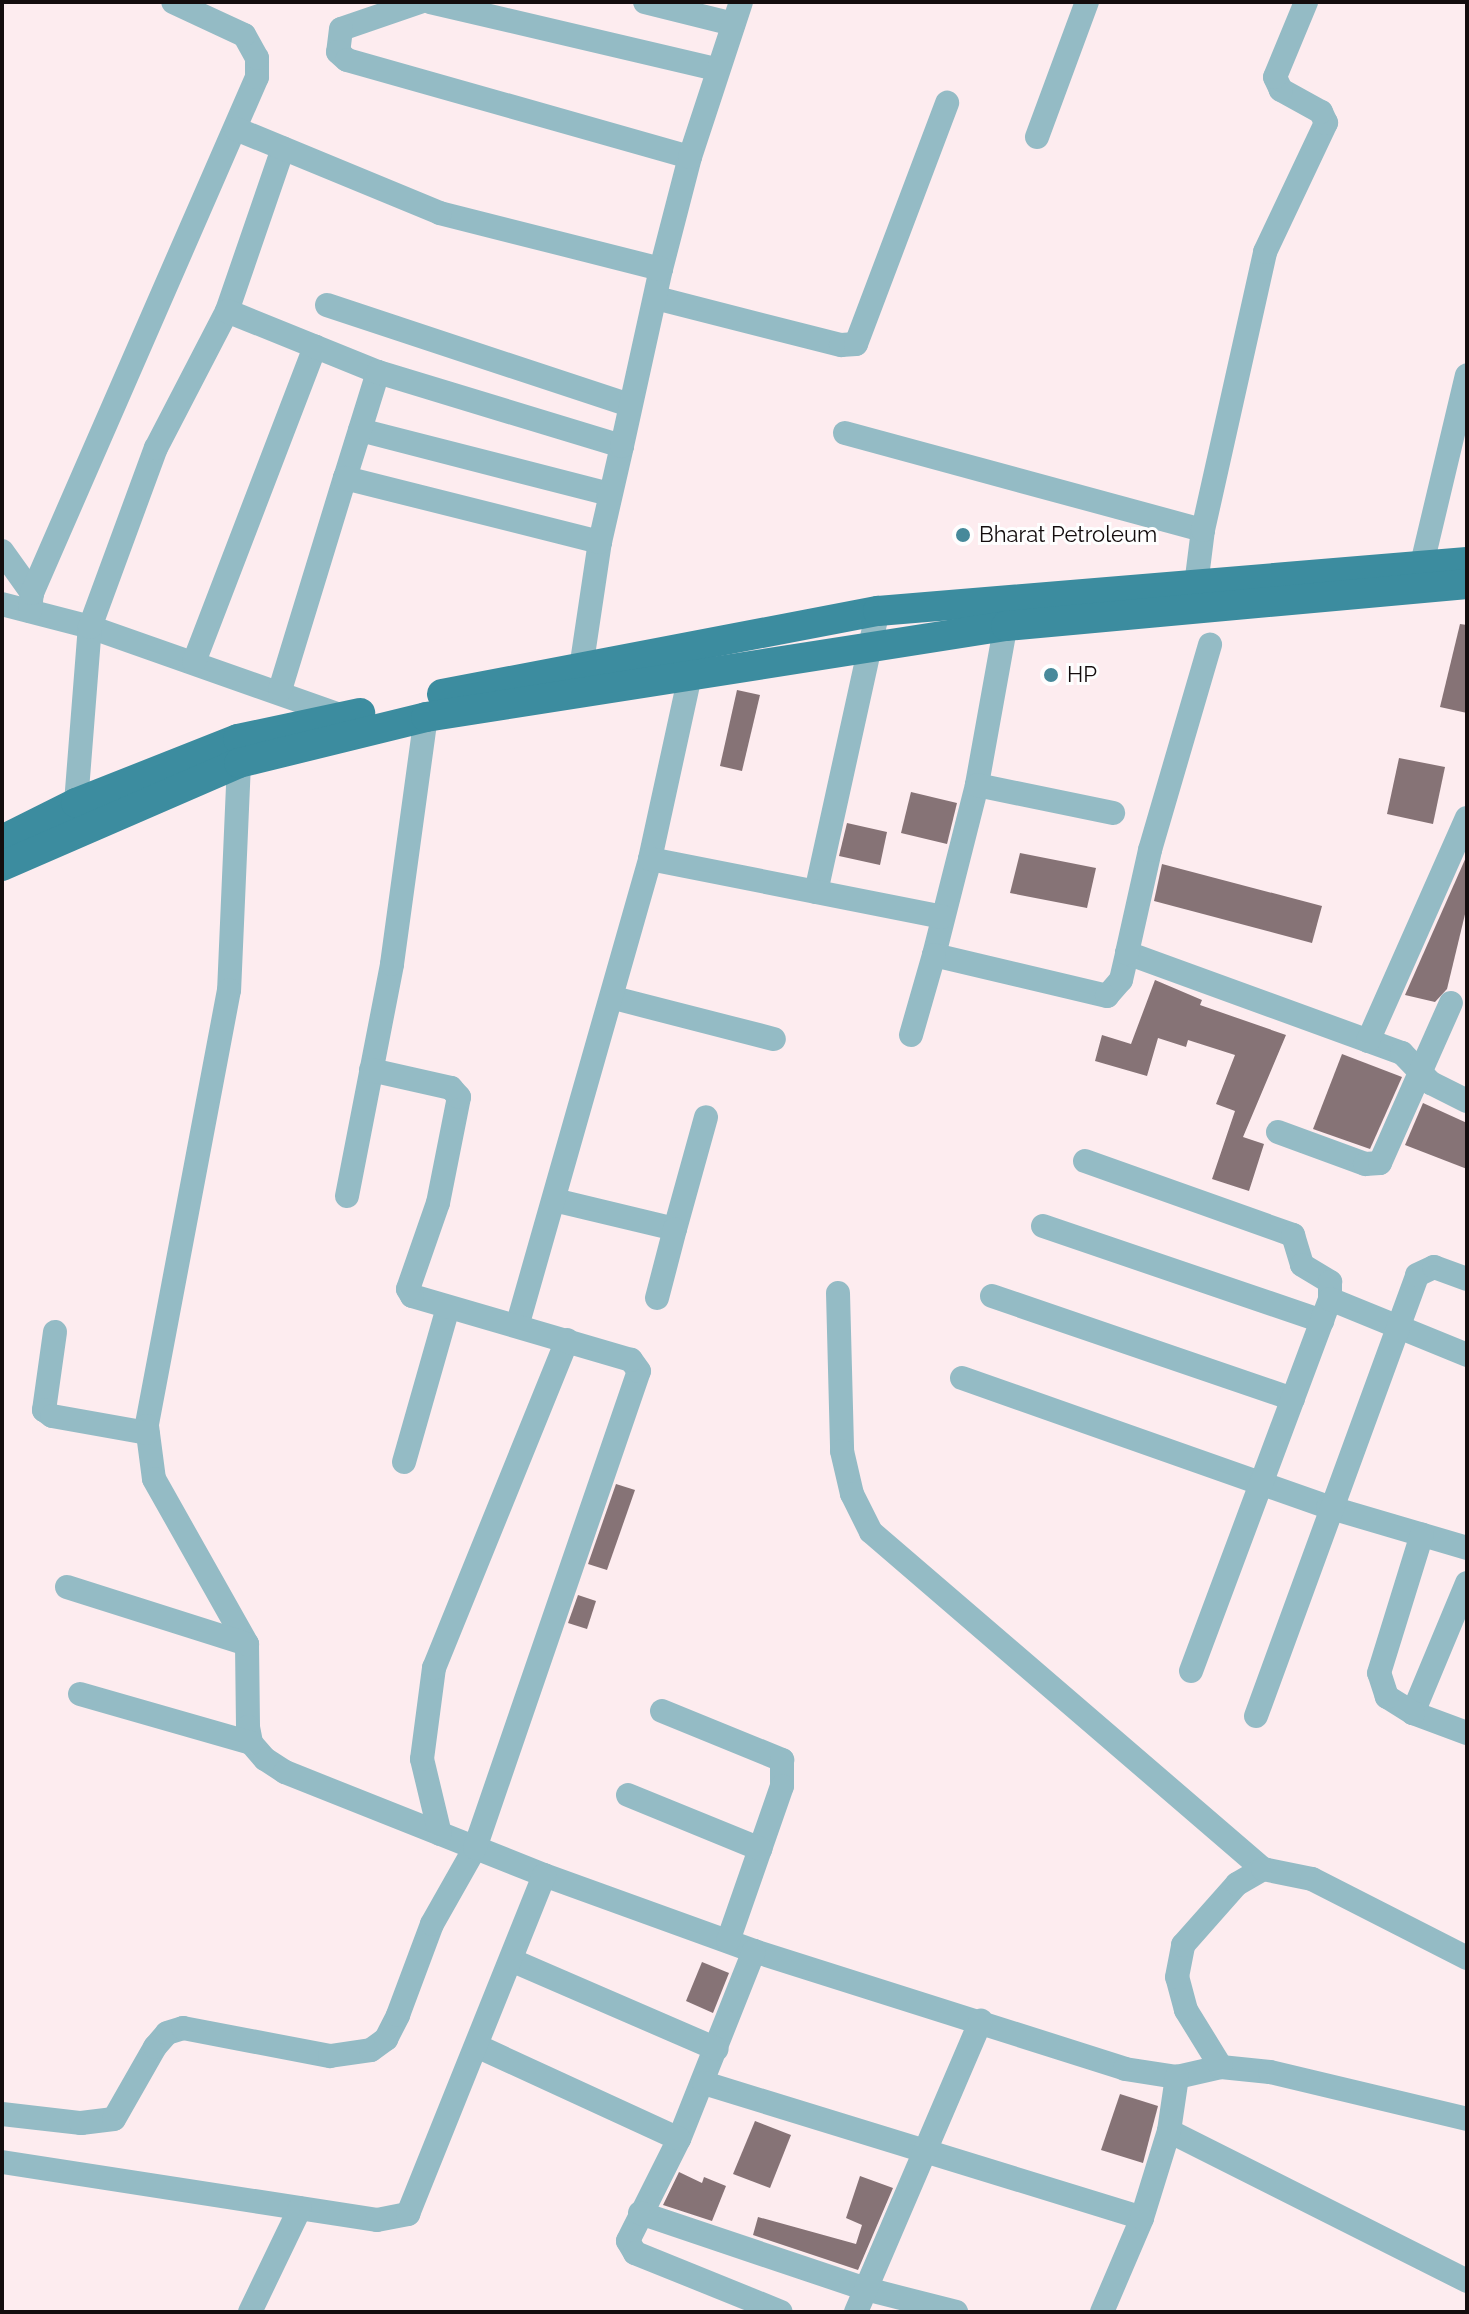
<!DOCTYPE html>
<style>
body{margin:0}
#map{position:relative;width:1469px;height:2314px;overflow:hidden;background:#fdecef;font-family:Raleway,sans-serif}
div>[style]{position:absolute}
.building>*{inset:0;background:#867376}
.minor>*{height:24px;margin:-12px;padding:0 12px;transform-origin:12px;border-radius:12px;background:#94bbc5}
.major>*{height:30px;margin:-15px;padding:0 15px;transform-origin:15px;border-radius:15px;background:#3c8c9f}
.dots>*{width:22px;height:22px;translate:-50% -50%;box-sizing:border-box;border:4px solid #fefefe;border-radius:50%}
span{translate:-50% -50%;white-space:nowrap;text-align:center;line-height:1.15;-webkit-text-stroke:6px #fefefe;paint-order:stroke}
.poi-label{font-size:22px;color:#140d0e}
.left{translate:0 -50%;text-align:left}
.frame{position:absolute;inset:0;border:4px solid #140d0e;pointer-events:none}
</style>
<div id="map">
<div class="building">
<i style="clip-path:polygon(1460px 624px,1467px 625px,1467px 713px,1440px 707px)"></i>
<i style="clip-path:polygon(737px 690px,760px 695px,742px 771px,720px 766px)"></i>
<i style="clip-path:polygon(1399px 758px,1445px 767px,1433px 824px,1387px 814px)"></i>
<i style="clip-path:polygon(911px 792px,957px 803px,947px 844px,901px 833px)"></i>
<i style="clip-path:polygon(847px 823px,887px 832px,880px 865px,839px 856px)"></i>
<i style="clip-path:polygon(1020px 853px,1096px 868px,1087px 908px,1010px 893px)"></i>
<i style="clip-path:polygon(1467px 855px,1467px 906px,1447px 989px,1435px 1002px,1405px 995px)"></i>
<i style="clip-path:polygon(1162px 864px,1322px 906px,1312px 943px,1154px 901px)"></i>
<i style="clip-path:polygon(1155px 980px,1202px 1000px,1200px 1005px,1286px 1035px,1243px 1137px,1264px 1144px,1249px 1191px,1212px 1179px,1235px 1111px,1216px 1104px,1235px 1055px,1188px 1040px,1186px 1047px,1158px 1038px,1147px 1076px,1095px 1061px,1102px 1035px,1131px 1044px)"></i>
<i style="clip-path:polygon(1342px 1054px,1402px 1077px,1370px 1149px,1313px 1129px)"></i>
<i style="clip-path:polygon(1423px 1103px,1467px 1123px,1467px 1169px,1405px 1145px)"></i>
<i style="clip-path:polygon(616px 1484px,635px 1490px,607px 1570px,588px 1564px)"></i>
<i style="clip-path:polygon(578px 1595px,596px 1601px,587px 1629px,568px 1623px)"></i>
<i style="clip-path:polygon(702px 1962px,729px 1973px,713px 2013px,686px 2001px)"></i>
<i style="clip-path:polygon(1120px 2094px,1158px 2106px,1143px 2163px,1101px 2150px)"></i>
<i style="clip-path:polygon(755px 2121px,791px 2135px,770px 2188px,733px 2174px)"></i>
<i style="clip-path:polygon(679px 2172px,702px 2183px,704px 2177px,726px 2186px,712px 2221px,663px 2205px)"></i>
<i style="clip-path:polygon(860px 2176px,893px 2188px,858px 2270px,753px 2235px,758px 2217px,856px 2244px,862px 2225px,846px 2218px)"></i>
</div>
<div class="minor">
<i style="left:420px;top:2px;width:83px;rotate:161.1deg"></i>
<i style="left:341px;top:29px;width:23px;rotate:97deg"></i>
<i style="left:338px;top:52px;width:12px;rotate:42deg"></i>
<i style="left:347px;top:60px;width:356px;rotate:15.8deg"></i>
<i style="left:430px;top:2px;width:294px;rotate:13.2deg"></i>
<i style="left:645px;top:2px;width:91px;rotate:14deg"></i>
<i style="left:1037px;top:137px;width:144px;rotate:-69.7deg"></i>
<i style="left:661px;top:269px;width:116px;rotate:-75.5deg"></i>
<i style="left:690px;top:157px;width:163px;rotate:-71.8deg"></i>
<i style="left:656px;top:298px;width:191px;rotate:14.3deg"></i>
<i style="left:841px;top:345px;width:15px;rotate:-4deg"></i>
<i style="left:856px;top:344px;width:258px;rotate:-69.3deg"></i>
<i style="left:327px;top:305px;width:319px;rotate:18.3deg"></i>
<i style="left:227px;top:311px;width:172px;rotate:-71deg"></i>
<i style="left:360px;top:430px;width:258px;rotate:14.4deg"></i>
<i style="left:845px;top:433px;width:371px;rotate:15.2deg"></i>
<i style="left:345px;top:478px;width:111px;rotate:-72.7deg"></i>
<i style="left:2px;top:551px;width:52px;rotate:54.5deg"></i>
<i style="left:1421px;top:568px;width:198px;rotate:-76.6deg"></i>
<i style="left:1194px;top:601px;width:72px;rotate:-82.8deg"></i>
<i style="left:1203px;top:530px;width:285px;rotate:-77.4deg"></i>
<i style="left:1265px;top:252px;width:143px;rotate:-64.7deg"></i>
<i style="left:1326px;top:123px;width:12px;rotate:-114deg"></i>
<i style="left:1321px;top:112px;width:46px;rotate:-151.2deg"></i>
<i style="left:1281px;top:90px;width:14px;rotate:-115deg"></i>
<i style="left:1275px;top:77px;width:81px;rotate:-67.5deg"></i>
<i style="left:2px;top:604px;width:91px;rotate:14.6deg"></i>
<i style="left:90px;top:627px;width:274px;rotate:19.4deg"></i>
<i style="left:30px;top:611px;width:18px;rotate:-84deg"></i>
<i style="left:32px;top:593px;width:563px;rotate:-66.44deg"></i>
<i style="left:257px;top:77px;width:19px;rotate:-90deg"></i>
<i style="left:257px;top:58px;width:26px;rotate:-119deg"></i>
<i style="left:244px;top:35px;width:78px;rotate:-155.1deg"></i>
<i style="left:1008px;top:612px;width:176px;rotate:100.2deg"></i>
<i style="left:977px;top:785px;width:175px;rotate:104.2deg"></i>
<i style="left:934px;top:955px;width:178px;rotate:13.3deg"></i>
<i style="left:1107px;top:996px;width:21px;rotate:-49deg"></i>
<i style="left:1121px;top:980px;width:28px;rotate:-77deg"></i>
<i style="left:1127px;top:953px;width:293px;rotate:20deg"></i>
<i style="left:1402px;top:1053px;width:42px;rotate:46deg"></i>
<i style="left:1431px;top:1083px;width:40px;rotate:26.6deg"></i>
<i style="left:194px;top:662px;width:338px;rotate:-69deg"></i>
<i style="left:579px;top:682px;width:142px;rotate:-81.5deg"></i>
<i style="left:280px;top:690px;width:222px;rotate:-73deg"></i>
<i style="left:345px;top:478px;width:263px;rotate:14.1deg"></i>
<i style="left:600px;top:542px;width:98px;rotate:-77.1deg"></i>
<i style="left:239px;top:763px;width:227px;rotate:92.5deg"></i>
<i style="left:229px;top:990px;width:444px;rotate:100.7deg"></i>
<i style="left:147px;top:1426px;width:53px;rotate:82.5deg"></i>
<i style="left:154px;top:1479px;width:189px;rotate:60.6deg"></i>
<i style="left:247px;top:1644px;width:83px;rotate:89.3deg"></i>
<i style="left:248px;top:1727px;width:16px;rotate:79deg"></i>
<i style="left:251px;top:1743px;width:21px;rotate:49deg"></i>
<i style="left:265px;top:1759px;width:24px;rotate:33deg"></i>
<i style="left:285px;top:1772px;width:279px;rotate:21.7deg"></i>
<i style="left:544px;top:1875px;width:223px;rotate:19.9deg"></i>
<i style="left:754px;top:1951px;width:389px;rotate:17.6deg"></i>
<i style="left:1125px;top:2069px;width:53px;rotate:8.7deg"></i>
<i style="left:1177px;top:2077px;width:45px;rotate:-12.8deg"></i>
<i style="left:1221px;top:2067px;width:49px;rotate:5.8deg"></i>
<i style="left:1270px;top:2072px;width:203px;rotate:13.4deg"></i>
<i style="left:977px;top:785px;width:139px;rotate:11.6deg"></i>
<i style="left:76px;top:803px;width:177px;rotate:-85.5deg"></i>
<i style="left:90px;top:627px;width:191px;rotate:-69.8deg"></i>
<i style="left:156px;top:448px;width:154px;rotate:-62.6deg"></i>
<i style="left:227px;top:311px;width:163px;rotate:22deg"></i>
<i style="left:378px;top:372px;width:255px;rotate:16.9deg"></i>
<i style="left:622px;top:446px;width:181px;rotate:-77.6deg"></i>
<i style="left:661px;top:269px;width:228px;rotate:-165.8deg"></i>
<i style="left:440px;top:213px;width:221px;rotate:-157.6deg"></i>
<i style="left:650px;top:859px;width:202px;rotate:-77.7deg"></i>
<i style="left:816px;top:892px;width:288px;rotate:-77.6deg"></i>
<i style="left:1127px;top:953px;width:106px;rotate:-77.4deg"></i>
<i style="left:1150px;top:850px;width:214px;rotate:-73.7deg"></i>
<i style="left:614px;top:998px;width:165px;rotate:14.4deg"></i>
<i style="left:911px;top:1035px;width:83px;rotate:-74deg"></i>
<i style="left:1368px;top:1041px;width:244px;rotate:-66.1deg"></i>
<i style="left:1278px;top:1132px;width:93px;rotate:20.2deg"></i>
<i style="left:1365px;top:1164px;width:15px;rotate:-4deg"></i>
<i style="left:1380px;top:1163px;width:175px;rotate:-66.1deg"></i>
<i style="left:1085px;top:1161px;width:221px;rotate:19.6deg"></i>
<i style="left:1293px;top:1235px;width:31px;rotate:73deg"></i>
<i style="left:1302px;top:1265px;width:33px;rotate:31deg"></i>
<i style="left:1330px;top:1282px;width:17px;rotate:90deg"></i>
<i style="left:347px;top:1196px;width:236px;rotate:-79deg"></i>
<i style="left:392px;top:964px;width:249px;rotate:-82.2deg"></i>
<i style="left:554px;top:1200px;width:124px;rotate:13.5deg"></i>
<i style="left:675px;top:1229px;width:116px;rotate:-74.5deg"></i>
<i style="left:1043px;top:1226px;width:295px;rotate:18.8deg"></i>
<i style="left:838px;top:1293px;width:158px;rotate:88.5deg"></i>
<i style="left:842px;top:1451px;width:44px;rotate:76.9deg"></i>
<i style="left:852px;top:1494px;width:42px;rotate:63.4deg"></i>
<i style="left:871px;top:1532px;width:517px;rotate:40.69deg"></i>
<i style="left:992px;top:1296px;width:318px;rotate:18.9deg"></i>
<i style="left:657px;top:1298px;width:71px;rotate:-75.4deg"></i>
<i style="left:518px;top:1323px;width:482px;rotate:-74.1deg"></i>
<i style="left:650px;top:859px;width:298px;rotate:11.2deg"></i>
<i style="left:55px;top:1332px;width:79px;rotate:98deg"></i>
<i style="left:44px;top:1410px;width:10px;rotate:37deg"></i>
<i style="left:52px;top:1416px;width:97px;rotate:10.1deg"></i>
<i style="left:962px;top:1378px;width:388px;rotate:19.4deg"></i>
<i style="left:1328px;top:1507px;width:145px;rotate:16.4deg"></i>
<i style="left:404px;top:1462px;width:160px;rotate:-74.1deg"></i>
<i style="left:1467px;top:1583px;width:141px;rotate:112.6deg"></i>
<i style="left:1413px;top:1713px;width:58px;rotate:20.3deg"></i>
<i style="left:67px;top:1587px;width:189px;rotate:17.6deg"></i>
<i style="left:1191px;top:1671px;width:397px;rotate:-69.5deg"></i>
<i style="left:1330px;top:1299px;width:148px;rotate:22.2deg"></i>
<i style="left:80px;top:1694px;width:178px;rotate:16deg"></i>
<i style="left:662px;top:1711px;width:130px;rotate:22.2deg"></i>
<i style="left:782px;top:1760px;width:26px;rotate:90deg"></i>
<i style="left:782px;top:1786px;width:164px;rotate:109.2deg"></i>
<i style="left:1413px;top:1713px;width:31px;rotate:-148deg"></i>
<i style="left:1387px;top:1697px;width:25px;rotate:-108deg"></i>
<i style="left:1379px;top:1673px;width:145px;rotate:-72.8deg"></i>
<i style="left:1256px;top:1716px;width:469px;rotate:-69.9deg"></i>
<i style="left:1417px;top:1275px;width:19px;rotate:-25deg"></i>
<i style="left:1434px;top:1267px;width:35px;rotate:20deg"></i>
<i style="left:628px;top:1795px;width:143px;rotate:22.2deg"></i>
<i style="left:440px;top:1834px;width:77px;rotate:-103.5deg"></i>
<i style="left:422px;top:1759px;width:92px;rotate:-82.5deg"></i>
<i style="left:434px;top:1668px;width:354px;rotate:-67.9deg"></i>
<i style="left:754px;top:1951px;width:202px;rotate:111.7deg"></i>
<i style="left:679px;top:2139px;width:114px;rotate:116.6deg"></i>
<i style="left:628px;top:2241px;width:14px;rotate:60deg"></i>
<i style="left:635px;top:2253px;width:157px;rotate:22deg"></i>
<i style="left:511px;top:1960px;width:224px;rotate:23.4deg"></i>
<i style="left:479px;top:2047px;width:220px;rotate:24.7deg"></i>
<i style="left:1221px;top:2067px;width:67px;rotate:-121.6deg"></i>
<i style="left:1186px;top:2010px;width:34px;rotate:-105deg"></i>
<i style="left:1177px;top:1977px;width:33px;rotate:-79deg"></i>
<i style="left:1183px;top:1945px;width:81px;rotate:-48.5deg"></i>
<i style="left:1237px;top:1884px;width:30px;rotate:-30deg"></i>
<i style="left:1263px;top:1869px;width:50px;rotate:11.5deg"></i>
<i style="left:1312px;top:1879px;width:174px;rotate:27deg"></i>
<i style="left:704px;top:2083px;width:458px;rotate:17.1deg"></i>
<i style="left:2px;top:2114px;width:80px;rotate:6.5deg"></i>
<i style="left:81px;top:2123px;width:33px;rotate:-7deg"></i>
<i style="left:114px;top:2119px;width:83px;rotate:-60.3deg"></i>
<i style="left:155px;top:2047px;width:18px;rotate:-49deg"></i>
<i style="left:167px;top:2033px;width:17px;rotate:-17deg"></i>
<i style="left:183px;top:2028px;width:150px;rotate:10.8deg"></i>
<i style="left:330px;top:2056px;width:41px;rotate:-8.3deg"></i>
<i style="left:371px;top:2050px;width:19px;rotate:-36deg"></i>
<i style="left:386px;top:2039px;width:27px;rotate:-63deg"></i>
<i style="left:398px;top:2015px;width:97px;rotate:-69.5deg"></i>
<i style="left:432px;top:1924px;width:87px;rotate:-60.5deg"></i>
<i style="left:475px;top:1848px;width:504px;rotate:-71.03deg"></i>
<i style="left:639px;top:1371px;width:14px;rotate:-126deg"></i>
<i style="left:631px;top:1360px;width:228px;rotate:-163.7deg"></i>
<i style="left:412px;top:1296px;width:8px;rotate:-120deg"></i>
<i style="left:408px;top:1289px;width:91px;rotate:-70.8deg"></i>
<i style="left:438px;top:1203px;width:108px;rotate:-78.8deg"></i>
<i style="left:459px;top:1097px;width:12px;rotate:-132deg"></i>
<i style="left:451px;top:1088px;width:82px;rotate:-167.3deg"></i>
<i style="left:1169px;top:2131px;width:334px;rotate:26.7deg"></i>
<i style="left:2px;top:2162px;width:379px;rotate:8.8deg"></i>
<i style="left:377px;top:2220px;width:32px;rotate:-11deg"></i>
<i style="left:408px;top:2214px;width:365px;rotate:-68.1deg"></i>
<i style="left:640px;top:2213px;width:238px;rotate:18.6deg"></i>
<i style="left:866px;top:2289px;width:93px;rotate:14.3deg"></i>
<i style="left:250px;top:2312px;width:115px;rotate:-64.3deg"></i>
<i style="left:856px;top:2312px;width:317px;rotate:-66.8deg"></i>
<i style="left:1102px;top:2312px;width:102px;rotate:-66.9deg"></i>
<i style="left:1142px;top:2218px;width:91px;rotate:-72.8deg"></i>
<i style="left:1169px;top:2131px;width:55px;rotate:-81.6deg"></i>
</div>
<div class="major">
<i style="left:442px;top:694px;width:444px;rotate:-10.8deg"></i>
<i style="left:878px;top:611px;width:591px;rotate:-4.76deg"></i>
<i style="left:2px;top:840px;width:83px;rotate:-26.6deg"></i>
<i style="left:76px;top:803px;width:174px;rotate:-21.6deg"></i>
<i style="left:238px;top:739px;width:125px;rotate:-12deg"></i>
<i style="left:2px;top:866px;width:258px;rotate:-23.5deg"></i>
<i style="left:239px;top:763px;width:193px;rotate:-13.8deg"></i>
<i style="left:426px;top:717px;width:587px;rotate:-8.92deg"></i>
<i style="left:1006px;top:626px;width:463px;rotate:-5.2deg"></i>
</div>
<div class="dots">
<i style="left:963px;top:535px;background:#47899a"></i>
<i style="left:1051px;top:675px;background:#47899a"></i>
</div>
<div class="poi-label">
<span class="left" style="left:979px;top:535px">Bharat Petroleum</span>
<span class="left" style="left:1067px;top:675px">HP</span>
</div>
<div class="frame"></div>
</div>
